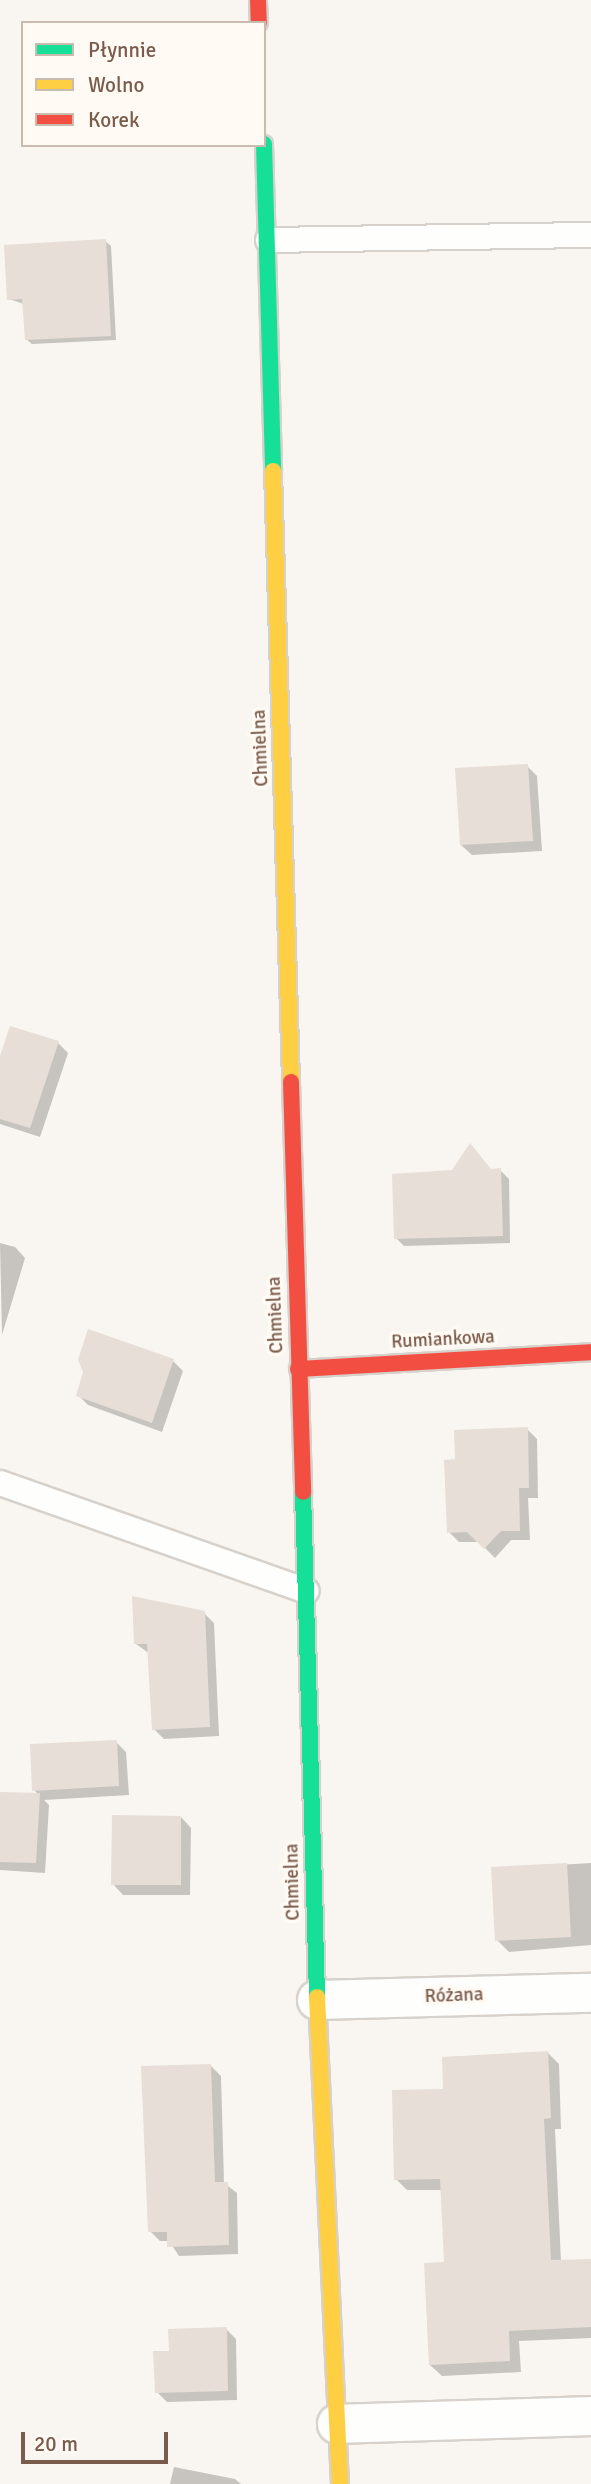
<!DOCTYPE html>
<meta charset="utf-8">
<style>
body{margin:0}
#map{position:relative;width:591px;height:2484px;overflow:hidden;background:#f9f5f0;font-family:Signika,sans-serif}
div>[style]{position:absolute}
.shadow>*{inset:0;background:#0003}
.building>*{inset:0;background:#e6ded7}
.roads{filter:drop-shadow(2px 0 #d7d1cb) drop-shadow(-2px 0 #d7d1cb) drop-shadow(0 2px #d7d1cb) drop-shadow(0 -2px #d7d1cb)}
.lane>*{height:24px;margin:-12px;padding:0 12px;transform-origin:12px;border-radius:12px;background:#fefefd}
.street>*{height:38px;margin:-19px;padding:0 19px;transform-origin:19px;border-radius:19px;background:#fefefd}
.fast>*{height:16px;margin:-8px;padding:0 8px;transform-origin:8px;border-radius:8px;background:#16e098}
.slow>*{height:16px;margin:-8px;padding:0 8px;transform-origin:8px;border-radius:8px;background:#ffcf43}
.jam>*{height:16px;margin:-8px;padding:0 8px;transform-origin:8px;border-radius:8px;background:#f24e42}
span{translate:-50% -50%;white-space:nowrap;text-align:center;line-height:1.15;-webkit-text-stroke:7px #fffaf3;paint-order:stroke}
.street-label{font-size:19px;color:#7a5c4d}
.legend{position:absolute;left:21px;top:21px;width:245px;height:126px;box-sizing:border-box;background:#fffaf3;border:2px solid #cabbb1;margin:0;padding:9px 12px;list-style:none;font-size:21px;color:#7a5c4d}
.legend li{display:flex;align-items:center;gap:14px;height:35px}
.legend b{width:35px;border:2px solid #cabbb1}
.scale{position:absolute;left:21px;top:2432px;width:147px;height:32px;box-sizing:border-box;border:4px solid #7a5c4d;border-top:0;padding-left:9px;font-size:21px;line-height:24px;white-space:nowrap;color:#7a5c4d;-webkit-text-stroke:5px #fffaf3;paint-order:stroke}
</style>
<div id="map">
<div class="shadow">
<i style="clip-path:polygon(105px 241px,111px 246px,116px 340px,32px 344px,26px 339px,24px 304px,9px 299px)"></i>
<i style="clip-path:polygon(527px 766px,537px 776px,542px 851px,472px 855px,461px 845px)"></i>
<i style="clip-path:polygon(58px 1043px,68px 1053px,40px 1137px,0 1124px,0 1057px)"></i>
<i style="clip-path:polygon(492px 1170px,500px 1170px,509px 1179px,510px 1243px,404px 1246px,396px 1238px)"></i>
<i style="clip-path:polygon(0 1243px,15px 1247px,25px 1258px,2px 1335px)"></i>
<i style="clip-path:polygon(173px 1361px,183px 1371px,162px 1432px,88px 1405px,78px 1395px)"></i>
<i style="clip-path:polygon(527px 1429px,537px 1439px,538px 1498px,528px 1498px,530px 1540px,511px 1540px,495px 1558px,479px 1542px,459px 1542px,449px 1532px)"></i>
<i style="clip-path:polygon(204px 1613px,214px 1623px,219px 1736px,164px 1739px,154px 1729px,150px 1654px,136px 1644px)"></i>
<i style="clip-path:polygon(116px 1742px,126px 1752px,129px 1795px,44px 1800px,49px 1805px,45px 1873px,0 1870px,0 1794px,39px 1795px,34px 1790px)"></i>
<i style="clip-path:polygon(181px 1817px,191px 1828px,190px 1895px,123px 1895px,113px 1884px)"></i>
<i style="clip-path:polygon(591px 1863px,591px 1945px,509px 1952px,497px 1940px,493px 1869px)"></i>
<i style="clip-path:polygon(548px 2053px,559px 2064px,561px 2129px,555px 2129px,561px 2262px,591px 2261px,591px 2338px,519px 2341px,521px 2372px,442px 2376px,430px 2365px,446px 2264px,442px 2190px,407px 2190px,396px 2179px,444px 2090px)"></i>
<i style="clip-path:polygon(211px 2066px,221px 2076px,224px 2183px,237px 2193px,238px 2254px,179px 2256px,169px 2241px,160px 2241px,150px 2231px)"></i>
<i style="clip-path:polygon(226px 2329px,236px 2339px,237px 2400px,167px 2402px,157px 2392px,171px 2352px)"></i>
<i style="clip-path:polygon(174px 2467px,235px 2479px,241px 2484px,170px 2484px)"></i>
</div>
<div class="building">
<i style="clip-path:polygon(106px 239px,111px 336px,25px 340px,22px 299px,7px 300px,4px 245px)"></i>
<i style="clip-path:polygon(528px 764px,533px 841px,460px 845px,455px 768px)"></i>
<i style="clip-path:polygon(10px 1026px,59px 1041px,30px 1128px,0 1119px,0 1056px)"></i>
<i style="clip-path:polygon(470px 1143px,491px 1169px,501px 1168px,503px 1236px,394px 1239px,392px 1174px,452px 1170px)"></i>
<i style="clip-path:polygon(88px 1329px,174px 1359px,152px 1423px,76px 1396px,83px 1372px,78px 1360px)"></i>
<i style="clip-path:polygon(528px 1427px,529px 1488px,519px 1488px,520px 1531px,501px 1531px,484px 1549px,467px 1532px,447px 1533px,444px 1460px,455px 1459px,454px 1430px)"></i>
<i style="clip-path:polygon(132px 1596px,205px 1611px,210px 1727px,152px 1730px,147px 1644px,134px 1644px)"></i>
<i style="clip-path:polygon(117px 1740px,119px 1786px,32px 1791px,30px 1744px)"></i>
<i style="clip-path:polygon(0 1792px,40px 1793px,36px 1863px,0 1862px)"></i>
<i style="clip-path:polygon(112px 1815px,181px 1816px,181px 1885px,111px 1885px)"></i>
<i style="clip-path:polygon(567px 1863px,571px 1937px,495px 1941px,491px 1867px)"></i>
<i style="clip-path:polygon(548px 2051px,551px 2118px,544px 2119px,551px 2260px,591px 2259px,591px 2327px,509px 2331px,510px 2361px,429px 2365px,424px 2263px,444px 2262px,440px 2179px,394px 2180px,392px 2090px,443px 2089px,442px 2057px)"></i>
<i style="clip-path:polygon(211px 2064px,215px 2182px,228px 2182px,229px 2245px,167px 2247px,167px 2232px,148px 2232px,141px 2066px)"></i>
<i style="clip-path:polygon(227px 2327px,228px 2391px,155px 2393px,153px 2351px,169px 2351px,168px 2329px)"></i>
</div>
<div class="roads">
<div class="lane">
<i style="left:268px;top:240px;width:323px;rotate:-0.9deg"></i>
<i style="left:0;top:1483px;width:325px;rotate:19.4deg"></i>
</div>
<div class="street">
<i style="left:317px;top:2000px;width:274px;rotate:-1.5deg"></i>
<i style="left:337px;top:2424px;width:254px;rotate:-1.8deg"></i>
</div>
<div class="fast">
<i style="left:264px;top:144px;width:327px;rotate:88.4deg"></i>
<i style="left:303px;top:1492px;width:505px;rotate:88.41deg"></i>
</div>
<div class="slow">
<i style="left:273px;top:471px;width:611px;rotate:88.31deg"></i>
<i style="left:317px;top:1997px;width:488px;rotate:87.3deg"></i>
</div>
<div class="jam">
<i style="left:258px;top:0;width:23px;rotate:88deg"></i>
<i style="left:291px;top:1082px;width:410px;rotate:88.3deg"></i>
<i style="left:298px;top:1369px;width:293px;rotate:-3.3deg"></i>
</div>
</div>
<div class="street-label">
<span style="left:261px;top:748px;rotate:-92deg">Chmielna</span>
<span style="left:276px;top:1315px;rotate:-92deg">Chmielna</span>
<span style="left:443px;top:1340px;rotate:-3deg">Rumiankowa</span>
<span style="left:293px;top:1882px;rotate:-91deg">Chmielna</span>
<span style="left:454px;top:1996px;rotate:-2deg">Różana</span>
</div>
<ul class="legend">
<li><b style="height:9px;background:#16e098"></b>Płynnie</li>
<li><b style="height:9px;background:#ffcf43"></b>Wolno</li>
<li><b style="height:9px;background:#f24e42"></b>Korek</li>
</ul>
<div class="scale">20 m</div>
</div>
